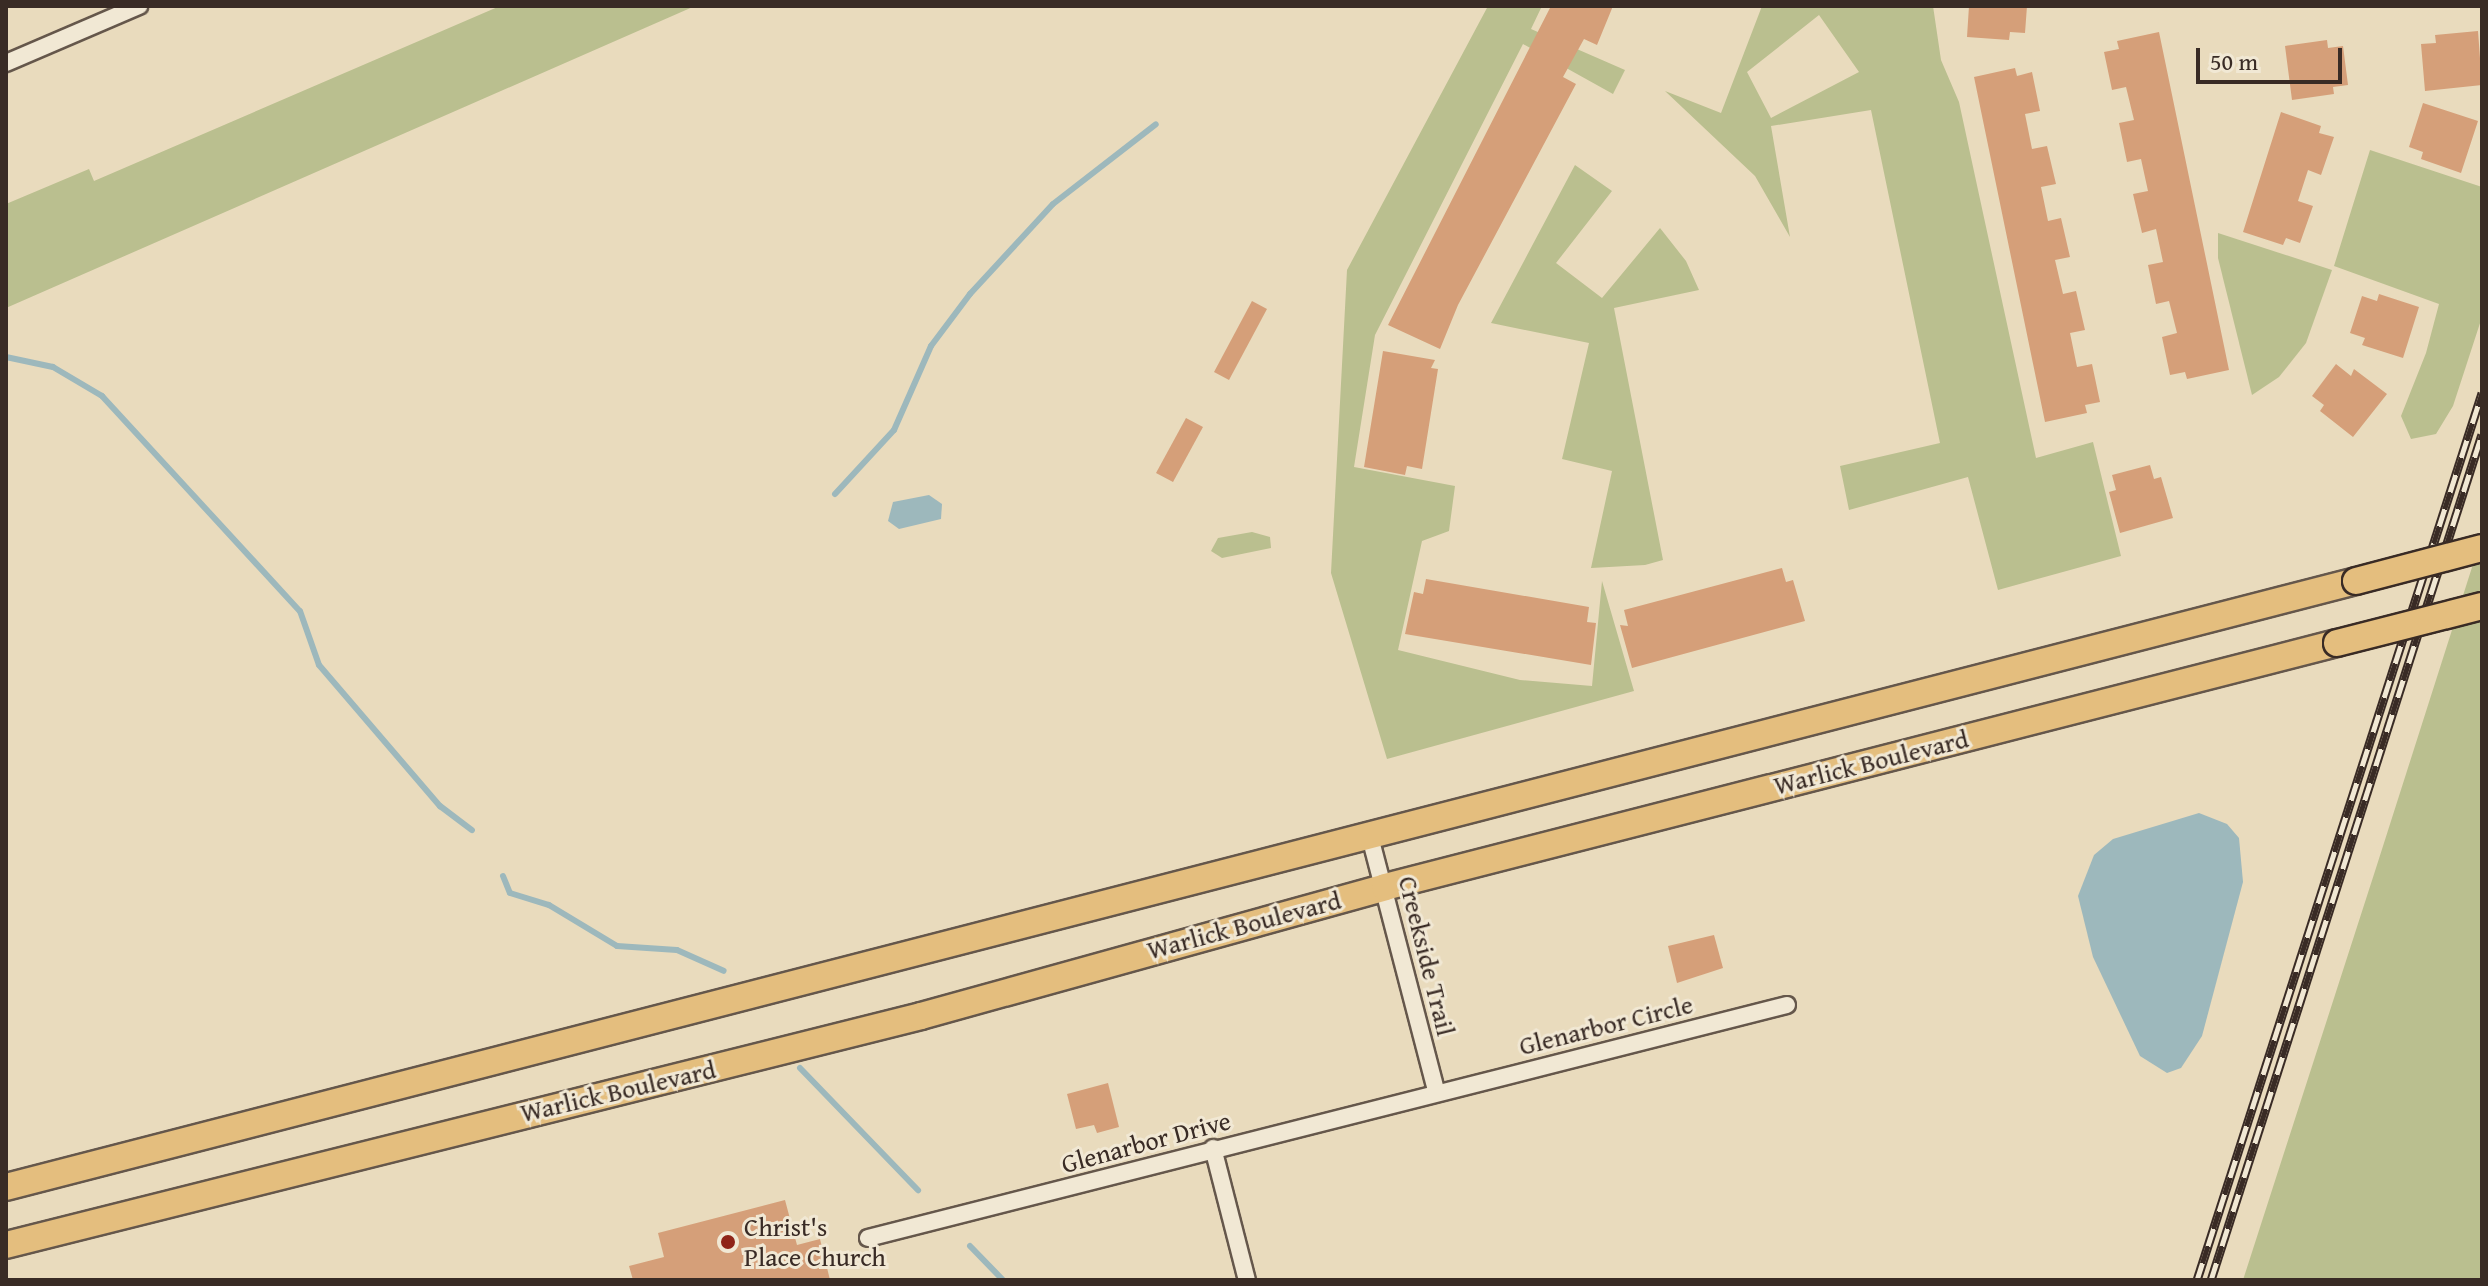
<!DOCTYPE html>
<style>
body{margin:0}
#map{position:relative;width:2488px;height:1286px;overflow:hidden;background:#e9dbbd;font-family:"Gentium Book Plus",serif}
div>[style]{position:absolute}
.green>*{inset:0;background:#babf8f}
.water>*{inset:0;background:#9db8bc}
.stream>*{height:6px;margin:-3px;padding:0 3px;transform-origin:3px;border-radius:3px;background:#9db8bc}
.building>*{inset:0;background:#d59f79}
.roads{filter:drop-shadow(2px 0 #65574b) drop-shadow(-2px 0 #65574b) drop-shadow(0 2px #65574b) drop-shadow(0 -2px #65574b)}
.minor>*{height:16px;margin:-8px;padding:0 8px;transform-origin:8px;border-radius:8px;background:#f1e8d4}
.primary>*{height:26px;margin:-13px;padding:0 13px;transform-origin:13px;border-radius:13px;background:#e4be7e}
.rail>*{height:9px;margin-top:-4.5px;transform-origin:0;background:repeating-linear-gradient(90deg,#f1e8d4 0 18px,#392b25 0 36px);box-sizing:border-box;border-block:2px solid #392b25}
.bridges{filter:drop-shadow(2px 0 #392b25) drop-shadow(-2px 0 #392b25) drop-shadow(0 2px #392b25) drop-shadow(0 -2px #392b25)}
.primary-bridge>*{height:26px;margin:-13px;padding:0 13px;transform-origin:13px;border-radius:13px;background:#e4be7e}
.dots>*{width:22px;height:22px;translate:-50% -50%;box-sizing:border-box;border:4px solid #f1e8d4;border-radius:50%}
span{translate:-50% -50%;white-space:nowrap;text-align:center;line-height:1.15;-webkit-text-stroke:6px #f1e8d4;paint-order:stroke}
.street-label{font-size:26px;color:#392b25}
.poi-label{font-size:26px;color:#392b25}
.left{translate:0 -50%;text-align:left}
.frame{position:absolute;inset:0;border:8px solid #392b25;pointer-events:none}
.scale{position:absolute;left:2196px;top:48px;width:146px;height:36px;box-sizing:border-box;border:4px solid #392b25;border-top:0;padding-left:10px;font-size:24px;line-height:28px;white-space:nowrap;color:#392b25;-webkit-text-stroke:6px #f1e8d4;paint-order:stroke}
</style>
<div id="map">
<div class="green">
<i style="clip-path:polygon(500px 6px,695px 6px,6px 308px,6px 204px,89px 169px,94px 181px)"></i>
<i style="clip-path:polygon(1488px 6px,1542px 6px,1531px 29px,1625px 70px,1613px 94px,1523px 44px,1375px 335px,1354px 467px,1455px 486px,1449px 531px,1422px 541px,1398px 650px,1520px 680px,1592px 686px,1602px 581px,1634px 691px,1387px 759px,1331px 573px,1347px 270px)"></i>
<i style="clip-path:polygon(evenodd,1762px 6px,1933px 6px,1941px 60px,1959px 102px,2036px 458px,2093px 442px,2121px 556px,1998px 590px,1968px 477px,1849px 510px,1840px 466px,1940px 443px,1871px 110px,1771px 126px,1790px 237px,1755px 176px,1665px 91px,1721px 113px,1762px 6px,1819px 15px,1859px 72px,1771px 118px,1747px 72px,1819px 15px)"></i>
<i style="clip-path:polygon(2370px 150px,2482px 187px,2482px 317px,2453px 406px,2436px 434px,2411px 439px,2401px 416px,2426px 353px,2439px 304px,2334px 266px)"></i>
<i style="clip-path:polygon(1575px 165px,1612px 191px,1556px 263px,1602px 298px,1660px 228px,1686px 261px,1699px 290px,1614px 308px,1663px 560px,1645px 565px,1591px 568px,1612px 471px,1562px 459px,1589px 343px,1491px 323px)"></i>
<i style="clip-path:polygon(2218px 233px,2332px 270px,2306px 343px,2279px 377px,2252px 395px,2218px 258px)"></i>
<i style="clip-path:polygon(1252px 532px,1270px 537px,1271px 548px,1222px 558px,1211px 551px,1218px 538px)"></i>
<i style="clip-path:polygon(2482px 536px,2482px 1280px,2243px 1280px,2376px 868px)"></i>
</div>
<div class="water">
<i style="clip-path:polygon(929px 495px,942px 504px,941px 519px,899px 529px,888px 521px,893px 502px)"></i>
<i style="clip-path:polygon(2199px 813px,2227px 824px,2239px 838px,2243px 882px,2202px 1036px,2181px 1068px,2167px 1073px,2140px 1056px,2093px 957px,2078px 896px,2094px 855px,2113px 839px)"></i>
</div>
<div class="stream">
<i style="left:6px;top:357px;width:48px;rotate:12deg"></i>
<i style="left:53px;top:367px;width:57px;rotate:30.6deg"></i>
<i style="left:102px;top:396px;width:292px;rotate:47.4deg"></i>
<i style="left:300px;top:611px;width:57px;rotate:70.6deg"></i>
<i style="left:319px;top:665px;width:186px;rotate:49.4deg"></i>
<i style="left:440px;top:806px;width:40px;rotate:37deg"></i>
<i style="left:835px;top:494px;width:87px;rotate:-47.3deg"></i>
<i style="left:894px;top:430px;width:92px;rotate:-66.2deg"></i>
<i style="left:931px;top:346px;width:65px;rotate:-53.1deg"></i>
<i style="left:970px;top:294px;width:122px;rotate:-47.3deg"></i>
<i style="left:1053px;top:204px;width:130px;rotate:-37.8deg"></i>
<i style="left:503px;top:876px;width:18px;rotate:68deg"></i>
<i style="left:510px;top:893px;width:41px;rotate:17.1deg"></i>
<i style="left:549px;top:905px;width:79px;rotate:31.1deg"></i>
<i style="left:617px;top:946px;width:60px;rotate:3.8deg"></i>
<i style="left:677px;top:950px;width:51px;rotate:24.1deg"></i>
<i style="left:800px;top:1068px;width:170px;rotate:46deg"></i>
<i style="left:970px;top:1246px;width:47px;rotate:45.9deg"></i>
</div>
<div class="building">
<i style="clip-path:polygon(1551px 6px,1613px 6px,1597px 45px,1584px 39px,1563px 77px,1576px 84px,1458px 305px,1440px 349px,1388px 325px)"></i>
<i style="clip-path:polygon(1969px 6px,2027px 6px,2025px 33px,2010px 32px,2009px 40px,1967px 37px)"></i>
<i style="clip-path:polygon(2478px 31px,2482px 85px,2425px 91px,2421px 44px,2436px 43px,2435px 35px)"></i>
<i style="clip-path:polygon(2159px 32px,2229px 370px,2187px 379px,2185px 372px,2170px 375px,2162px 337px,2177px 333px,2169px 301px,2156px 304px,2148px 265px,2163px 262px,2156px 229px,2142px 233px,2133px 194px,2148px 191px,2141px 159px,2127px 162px,2119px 123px,2134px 120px,2126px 87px,2112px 90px,2104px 52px,2119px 49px,2117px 41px)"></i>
<i style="clip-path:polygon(2327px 40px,2328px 48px,2343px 46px,2348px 85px,2333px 87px,2334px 94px,2292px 100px,2285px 46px)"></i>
<i style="clip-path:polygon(2015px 68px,2017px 76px,2032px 72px,2040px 111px,2025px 114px,2032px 149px,2047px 146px,2056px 184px,2041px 187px,2048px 221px,2061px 218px,2070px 257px,2055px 260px,2063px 294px,2076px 291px,2085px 330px,2070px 333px,2077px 367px,2092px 364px,2100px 402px,2085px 405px,2087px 413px,2045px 422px,1974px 77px)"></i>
<i style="clip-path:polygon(2423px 103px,2478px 121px,2461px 173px,2421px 159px,2423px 152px,2409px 147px)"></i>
<i style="clip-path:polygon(2281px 112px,2321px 126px,2319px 133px,2334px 137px,2321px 175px,2308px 170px,2298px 201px,2313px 206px,2300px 243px,2286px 238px,2283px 245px,2243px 232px)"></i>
<i style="clip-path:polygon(2379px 294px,2419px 307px,2403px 358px,2362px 345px,2365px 338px,2350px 333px,2362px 296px,2377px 301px)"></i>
<i style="clip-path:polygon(1252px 301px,1267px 309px,1229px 380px,1214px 372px)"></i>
<i style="clip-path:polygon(1383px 351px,1435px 360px,1431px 368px,1438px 369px,1422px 469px,1407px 466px,1405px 475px,1364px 467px)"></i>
<i style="clip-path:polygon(2336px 364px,2351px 376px,2354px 369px,2387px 394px,2353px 437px,2320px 411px,2324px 405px,2312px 396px)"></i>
<i style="clip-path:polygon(1186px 418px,1203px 427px,1173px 482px,1156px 473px)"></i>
<i style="clip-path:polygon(2150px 465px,2154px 479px,2161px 477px,2173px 518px,2120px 533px,2109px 492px,2116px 490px,2112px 475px)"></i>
<i style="clip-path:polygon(1782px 568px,1786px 582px,1793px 580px,1805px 621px,1632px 668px,1620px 625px,1628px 626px,1624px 610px)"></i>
<i style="clip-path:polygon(1426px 579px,1589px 607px,1587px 622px,1596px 623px,1591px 665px,1405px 634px,1414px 592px,1423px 594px)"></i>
<i style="clip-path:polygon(1714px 935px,1723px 968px,1677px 983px,1668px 946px)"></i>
<i style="clip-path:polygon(1108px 1083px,1119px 1127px,1097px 1133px,1094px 1125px,1076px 1129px,1067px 1094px)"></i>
<i style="clip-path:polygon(785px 1200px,797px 1245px,820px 1239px,830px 1280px,633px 1280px,629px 1266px,664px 1257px,658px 1233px)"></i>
</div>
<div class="roads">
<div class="minor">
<i style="left:6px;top:63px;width:145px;rotate:-23.2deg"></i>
<i style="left:1369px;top:833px;width:267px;rotate:75.4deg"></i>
<i style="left:1213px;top:1148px;width:136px;rotate:75.6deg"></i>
<i style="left:868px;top:1238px;width:948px;rotate:-14.23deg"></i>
</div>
<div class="primary">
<i style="left:6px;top:1187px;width:2427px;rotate:-14.46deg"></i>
<i style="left:6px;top:1245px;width:943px;rotate:-14.05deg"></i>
<i style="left:921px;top:1016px;width:482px;rotate:-15.5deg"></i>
<i style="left:1385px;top:887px;width:983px;rotate:-14.38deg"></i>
</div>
</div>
<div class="rail">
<i style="left:2197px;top:1280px;width:932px;rotate:-72.19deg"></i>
<i style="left:2211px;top:1280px;width:888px;rotate:-72.24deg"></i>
</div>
<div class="bridges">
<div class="primary-bridge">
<i style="left:2356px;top:581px;width:130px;rotate:-14.7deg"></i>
<i style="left:2337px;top:643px;width:150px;rotate:-14.3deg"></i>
</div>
</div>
<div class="dots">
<i style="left:728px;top:1242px;background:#8f2418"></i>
</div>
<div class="street-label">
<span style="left:1871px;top:762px;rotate:-14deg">Warlick Boulevard</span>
<span style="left:1244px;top:925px;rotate:-15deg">Warlick Boulevard</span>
<span style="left:1427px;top:956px;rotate:76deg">Creekside Trail</span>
<span style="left:1606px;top:1025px;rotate:-14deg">Glenarbor Circle</span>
<span style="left:618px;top:1091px;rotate:-13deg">Warlick Boulevard</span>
<span style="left:1146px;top:1142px;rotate:-15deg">Glenarbor Drive</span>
</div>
<div class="poi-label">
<span class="left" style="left:744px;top:1242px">Christ's<br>Place Church</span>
</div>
<div class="frame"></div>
<div class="scale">50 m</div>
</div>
